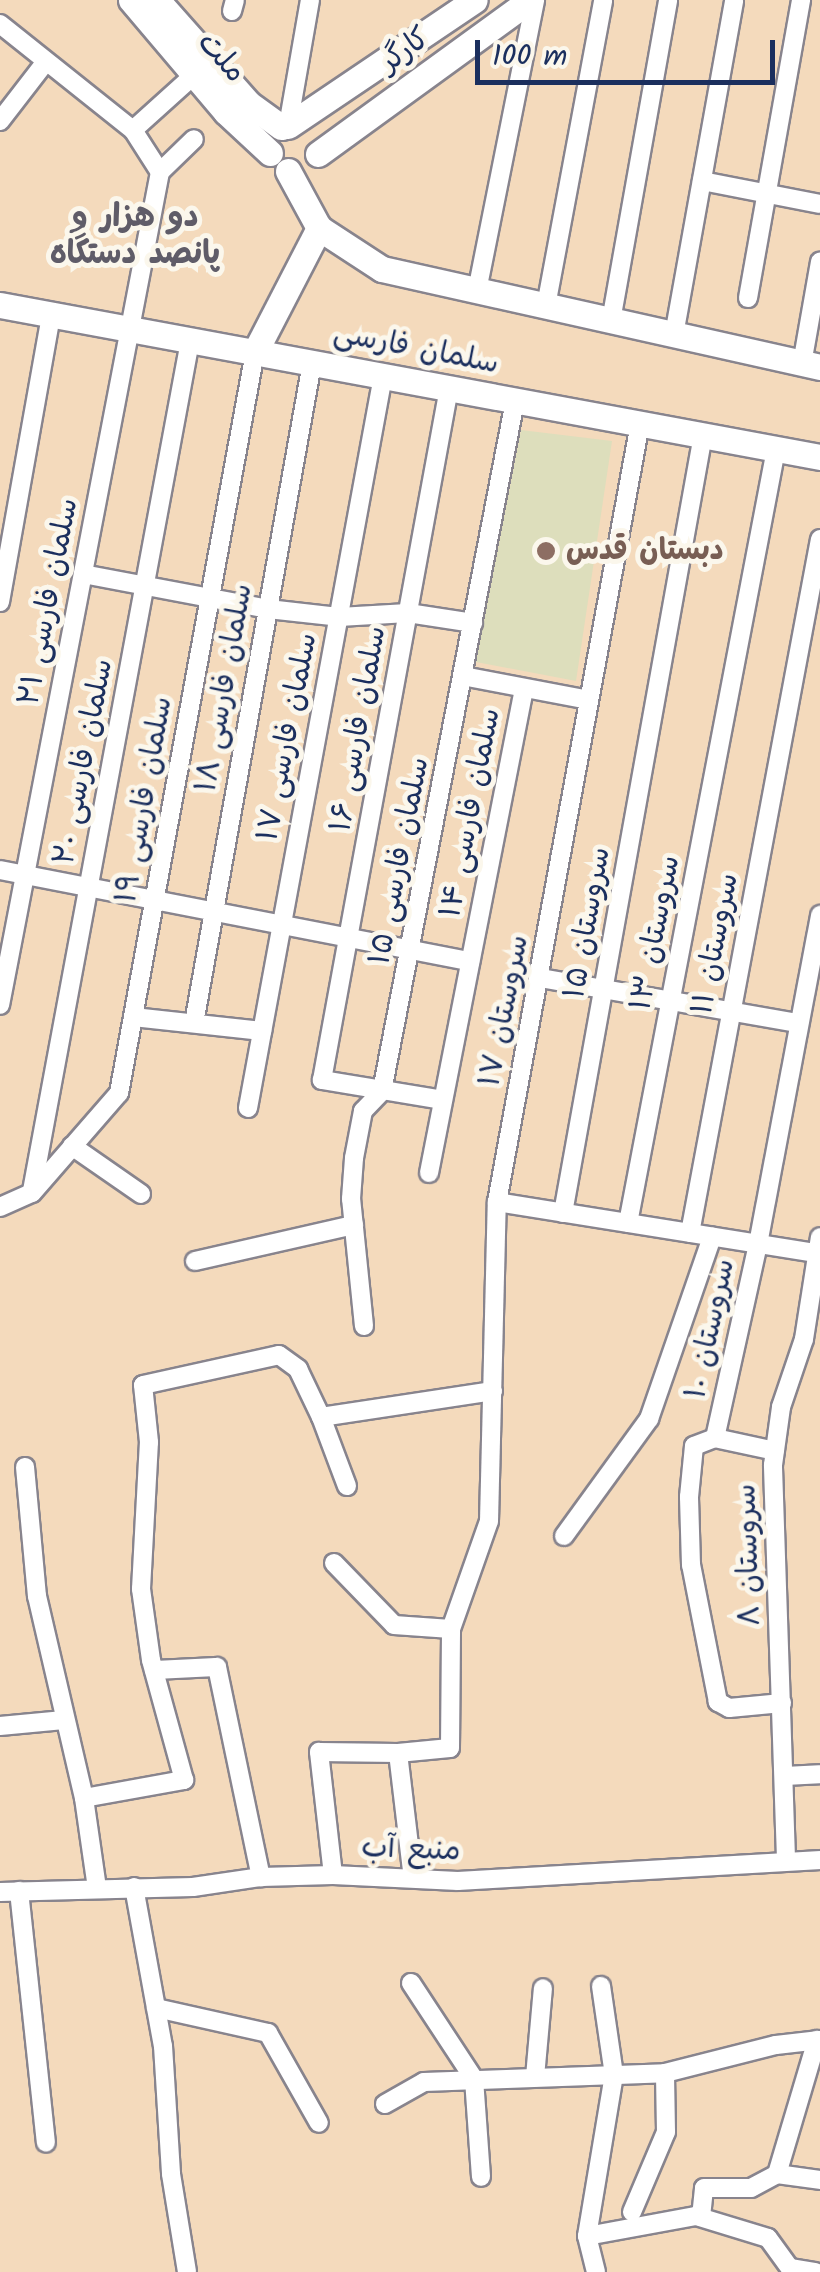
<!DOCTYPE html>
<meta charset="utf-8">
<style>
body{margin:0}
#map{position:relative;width:820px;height:2272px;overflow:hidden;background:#f4dabc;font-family:Kalam,"Playpen Sans Arabic",sans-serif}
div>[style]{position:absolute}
.built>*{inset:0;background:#dddebc}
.roads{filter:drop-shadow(2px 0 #88848d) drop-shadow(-2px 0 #88848d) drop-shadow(0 2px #88848d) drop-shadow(0 -2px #88848d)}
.street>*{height:18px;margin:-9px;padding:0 9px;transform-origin:9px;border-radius:9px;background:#fff}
.secondary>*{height:25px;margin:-12.5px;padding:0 12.5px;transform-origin:12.5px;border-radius:12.5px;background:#fff}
.dots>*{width:28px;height:28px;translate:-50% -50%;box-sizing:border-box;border:5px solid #fbf7ec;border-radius:50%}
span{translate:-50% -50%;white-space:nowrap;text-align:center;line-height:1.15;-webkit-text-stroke:10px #fbf7ec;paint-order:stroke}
.street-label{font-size:30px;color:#1b2f5e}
.education-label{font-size:30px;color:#785e54;font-weight:700}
.left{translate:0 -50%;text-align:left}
.neighbourhood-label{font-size:32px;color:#5f5c68;font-weight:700}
.scale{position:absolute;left:475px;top:40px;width:300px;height:45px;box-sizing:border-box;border:5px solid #1b2f5e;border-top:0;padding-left:12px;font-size:30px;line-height:35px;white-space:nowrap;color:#1b2f5e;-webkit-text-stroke:8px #fbf7ec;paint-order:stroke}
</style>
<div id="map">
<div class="built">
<i style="clip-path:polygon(521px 430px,612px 441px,576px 681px,476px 662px)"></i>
</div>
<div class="roads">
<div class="street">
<i style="left:232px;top:11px;width:11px;rotate:-75deg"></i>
<i style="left:0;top:24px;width:170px;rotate:38.6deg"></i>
<i style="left:133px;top:130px;width:50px;rotate:57.3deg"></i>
<i style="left:160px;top:172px;width:848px;rotate:100.87deg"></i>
<i style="left:0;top:121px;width:72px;rotate:-52.3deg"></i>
<i style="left:288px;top:126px;width:128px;rotate:-80.1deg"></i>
<i style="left:133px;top:130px;width:81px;rotate:-42deg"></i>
<i style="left:160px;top:172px;width:47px;rotate:-44.1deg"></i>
<i style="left:702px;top:181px;width:120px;rotate:11deg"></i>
<i style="left:477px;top:291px;width:297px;rotate:-78.7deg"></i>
<i style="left:748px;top:298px;width:303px;rotate:-79.9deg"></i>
<i style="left:546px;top:306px;width:311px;rotate:-79.4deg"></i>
<i style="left:611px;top:321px;width:326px;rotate:-79.9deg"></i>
<i style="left:674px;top:335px;width:340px;rotate:-79.8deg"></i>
<i style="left:802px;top:364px;width:104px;rotate:-80deg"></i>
<i style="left:83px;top:574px;width:188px;rotate:10.7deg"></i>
<i style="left:268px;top:609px;width:71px;rotate:6.4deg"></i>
<i style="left:339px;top:617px;width:69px;rotate:-3.3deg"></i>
<i style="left:408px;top:613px;width:66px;rotate:8.7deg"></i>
<i style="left:0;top:602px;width:291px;rotate:-79.9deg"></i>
<i style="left:463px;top:676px;width:128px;rotate:10.8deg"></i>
<i style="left:0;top:870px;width:479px;rotate:11deg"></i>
<i style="left:540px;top:978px;width:263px;rotate:9.9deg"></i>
<i style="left:133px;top:1017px;width:130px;rotate:6.2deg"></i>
<i style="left:194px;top:1023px;width:670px;rotate:-79.86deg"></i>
<i style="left:443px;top:1100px;width:123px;rotate:-170.6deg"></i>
<i style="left:322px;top:1080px;width:704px;rotate:-79.6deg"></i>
<i style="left:248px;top:1108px;width:744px;rotate:-79.55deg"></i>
<i style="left:72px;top:1146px;width:84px;rotate:34.8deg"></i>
<i style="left:429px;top:1173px;width:494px;rotate:-78.9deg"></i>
<i style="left:32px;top:1191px;width:865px;rotate:-79.47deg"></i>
<i style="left:497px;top:1202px;width:327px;rotate:9.1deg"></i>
<i style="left:0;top:1207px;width:35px;rotate:-24deg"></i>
<i style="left:32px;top:1193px;width:133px;rotate:-49deg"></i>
<i style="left:119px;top:1093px;width:753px;rotate:-79.6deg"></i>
<i style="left:563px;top:1213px;width:790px;rotate:-79.8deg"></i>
<i style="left:628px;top:1223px;width:788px;rotate:-79.17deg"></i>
<i style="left:690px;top:1233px;width:706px;rotate:-79.39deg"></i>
<i style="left:195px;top:1261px;width:163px;rotate:-12.8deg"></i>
<i style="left:364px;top:1326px;width:128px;rotate:-95.8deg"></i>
<i style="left:351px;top:1199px;width:41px;rotate:-85.8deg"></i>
<i style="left:354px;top:1158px;width:48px;rotate:-79.2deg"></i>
<i style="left:363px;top:1111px;width:28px;rotate:-46deg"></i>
<i style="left:382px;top:1091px;width:703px;rotate:-79.09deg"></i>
<i style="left:715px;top:1438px;width:61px;rotate:12.2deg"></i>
<i style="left:25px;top:1467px;width:130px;rotate:84.7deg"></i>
<i style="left:37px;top:1596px;width:207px;rotate:76.9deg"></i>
<i style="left:84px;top:1798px;width:91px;rotate:81.8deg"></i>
<i style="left:347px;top:1486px;width:74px;rotate:-110.6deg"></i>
<i style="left:321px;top:1417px;width:174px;rotate:-8.6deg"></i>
<i style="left:564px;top:1536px;width:145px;rotate:-54deg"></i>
<i style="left:649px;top:1419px;width:193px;rotate:-70.9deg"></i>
<i style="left:334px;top:1563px;width:86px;rotate:45.9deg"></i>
<i style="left:394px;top:1625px;width:57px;rotate:4deg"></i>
<i style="left:154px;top:1670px;width:63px;rotate:-2.7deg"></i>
<i style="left:217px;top:1667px;width:215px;rotate:78.2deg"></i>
<i style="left:782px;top:1703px;width:53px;rotate:174.6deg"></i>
<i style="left:729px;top:1708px;width:13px;rotate:-151deg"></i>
<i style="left:718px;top:1702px;width:140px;rotate:-101.1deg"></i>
<i style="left:691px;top:1565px;width:68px;rotate:-91.7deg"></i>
<i style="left:689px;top:1497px;width:51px;rotate:-84.4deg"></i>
<i style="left:694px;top:1446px;width:22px;rotate:-21deg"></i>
<i style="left:715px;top:1438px;width:199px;rotate:-77.5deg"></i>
<i style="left:758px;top:1244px;width:335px;rotate:-79.3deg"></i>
<i style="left:0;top:1726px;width:64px;rotate:-5.4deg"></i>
<i style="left:398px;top:1753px;width:126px;rotate:83.2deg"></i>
<i style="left:784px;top:1776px;width:36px;rotate:-3deg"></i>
<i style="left:84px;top:1798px;width:102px;rotate:-10.2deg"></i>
<i style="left:184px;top:1780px;width:124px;rotate:-105.4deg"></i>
<i style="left:151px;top:1660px;width:72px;rotate:-98deg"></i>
<i style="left:141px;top:1589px;width:147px;rotate:-86.9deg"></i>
<i style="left:149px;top:1442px;width:57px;rotate:-96deg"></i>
<i style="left:143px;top:1385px;width:139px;rotate:-12.4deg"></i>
<i style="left:279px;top:1355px;width:24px;rotate:36deg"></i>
<i style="left:298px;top:1369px;width:53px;rotate:64.4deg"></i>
<i style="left:786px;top:1859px;width:394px;rotate:-91.9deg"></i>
<i style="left:773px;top:1465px;width:59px;rotate:-82.1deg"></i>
<i style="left:781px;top:1407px;width:72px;rotate:-71.3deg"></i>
<i style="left:804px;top:1339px;width:103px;rotate:-81.1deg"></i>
<i style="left:333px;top:1875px;width:124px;rotate:-96.5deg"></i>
<i style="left:319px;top:1752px;width:79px;rotate:0.7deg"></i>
<i style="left:398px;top:1753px;width:52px;rotate:-5.5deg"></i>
<i style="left:450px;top:1748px;width:119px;rotate:-89.5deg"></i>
<i style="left:451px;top:1629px;width:114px;rotate:-70.6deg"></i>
<i style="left:489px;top:1521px;width:319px;rotate:-88.6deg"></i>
<i style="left:497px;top:1202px;width:791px;rotate:-79.59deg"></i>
<i style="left:134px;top:1887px;width:162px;rotate:79.7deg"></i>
<i style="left:163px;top:2046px;width:128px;rotate:86.4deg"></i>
<i style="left:171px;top:2174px;width:99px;rotate:80.7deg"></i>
<i style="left:19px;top:1891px;width:253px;rotate:83.9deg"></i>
<i style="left:0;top:1892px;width:193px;rotate:-1.5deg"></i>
<i style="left:193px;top:1887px;width:69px;rotate:-8.4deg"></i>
<i style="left:261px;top:1877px;width:72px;rotate:-1.6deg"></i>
<i style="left:333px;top:1875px;width:125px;rotate:2.7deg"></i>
<i style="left:458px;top:1881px;width:363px;rotate:-3.3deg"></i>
<i style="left:411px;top:1983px;width:115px;rotate:56.7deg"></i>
<i style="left:474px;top:2079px;width:98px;rotate:85.9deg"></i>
<i style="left:156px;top:2008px;width:115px;rotate:12.6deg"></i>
<i style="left:268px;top:2033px;width:103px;rotate:60.5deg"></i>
<i style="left:535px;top:2077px;width:89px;rotate:-84.9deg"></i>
<i style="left:385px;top:2104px;width:45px;rotate:-29.4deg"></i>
<i style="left:424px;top:2082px;width:241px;rotate:-2.1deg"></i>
<i style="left:665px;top:2073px;width:114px;rotate:-14.2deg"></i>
<i style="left:776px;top:2045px;width:44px;rotate:-6.5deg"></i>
<i style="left:777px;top:2174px;width:140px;rotate:-73.4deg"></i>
<i style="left:632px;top:2212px;width:87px;rotate:-67deg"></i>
<i style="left:666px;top:2132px;width:59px;rotate:-91deg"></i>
<i style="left:701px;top:2217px;width:29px;rotate:-84deg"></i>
<i style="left:704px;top:2188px;width:47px"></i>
<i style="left:751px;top:2188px;width:30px;rotate:-28deg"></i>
<i style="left:777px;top:2174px;width:43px;rotate:7.9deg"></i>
<i style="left:587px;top:2236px;width:111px;rotate:-10.4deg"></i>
<i style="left:696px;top:2216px;width:75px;rotate:17deg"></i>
<i style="left:768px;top:2238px;width:37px;rotate:54deg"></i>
<i style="left:790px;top:2268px;width:26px;rotate:9deg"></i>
<i style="left:596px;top:2272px;width:37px;rotate:-104deg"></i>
<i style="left:587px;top:2236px;width:163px;rotate:-80.5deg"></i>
<i style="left:614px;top:2075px;width:90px;rotate:-98.3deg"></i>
</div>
<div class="secondary">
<i style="left:131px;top:0;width:147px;rotate:49.7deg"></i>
<i style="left:226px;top:112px;width:60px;rotate:43deg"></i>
<i style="left:157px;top:0;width:137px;rotate:48.5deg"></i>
<i style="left:248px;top:103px;width:41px;rotate:36deg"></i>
<i style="left:288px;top:126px;width:225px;rotate:-34deg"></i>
<i style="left:318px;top:154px;width:262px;rotate:-36deg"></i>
<i style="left:288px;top:171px;width:65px;rotate:61.5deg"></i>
<i style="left:319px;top:228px;width:75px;rotate:33.1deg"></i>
<i style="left:382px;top:269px;width:449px;rotate:12.6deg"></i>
<i style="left:0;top:305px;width:834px;rotate:10.5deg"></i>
<i style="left:255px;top:352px;width:140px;rotate:-62.7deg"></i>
</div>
</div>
<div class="dots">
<i style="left:546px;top:551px;background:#8d6e63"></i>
</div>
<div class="street-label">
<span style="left:405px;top:51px;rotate:-36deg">کارگر</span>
<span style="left:221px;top:58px;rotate:48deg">ملت</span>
<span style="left:416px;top:349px;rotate:11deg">سلمان فارسی</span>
<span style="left:49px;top:602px;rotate:-79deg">سلمان فارسی ۲۱</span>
<span style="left:225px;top:688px;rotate:-80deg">سلمان فارسی ۱۸</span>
<span style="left:359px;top:729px;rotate:-80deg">سلمان فارسی ۱۶</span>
<span style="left:288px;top:737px;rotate:-79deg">سلمان فارسی ۱۷</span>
<span style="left:84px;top:762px;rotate:-79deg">سلمان فارسی ۲۰</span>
<span style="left:145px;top:800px;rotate:-80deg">سلمان فارسی ۱۹</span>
<span style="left:471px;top:813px;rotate:-79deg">سلمان فارسی ۱۴</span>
<span style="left:400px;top:861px;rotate:-79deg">سلمان فارسی ۱۵</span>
<span style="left:588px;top:923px;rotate:-80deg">سروستان ۱۵</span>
<span style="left:656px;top:933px;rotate:-79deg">سروستان ۱۳</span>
<span style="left:716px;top:944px;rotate:-79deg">سروستان ۱۱</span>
<span style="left:505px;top:1011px;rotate:-79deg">سروستان ۱۷</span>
<span style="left:711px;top:1329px;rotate:-78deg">سروستان ۱۰</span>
<span style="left:749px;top:1555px;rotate:-92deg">سروستان ۸</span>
<span style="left:411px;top:1850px;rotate:2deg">منبع آب</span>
</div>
<div class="education-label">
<span class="left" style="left:566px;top:551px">دبستان قدس</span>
</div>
<div class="neighbourhood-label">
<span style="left:135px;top:237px">دو هزار و<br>پانصد دستگاه</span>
</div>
<div class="scale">100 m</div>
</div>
